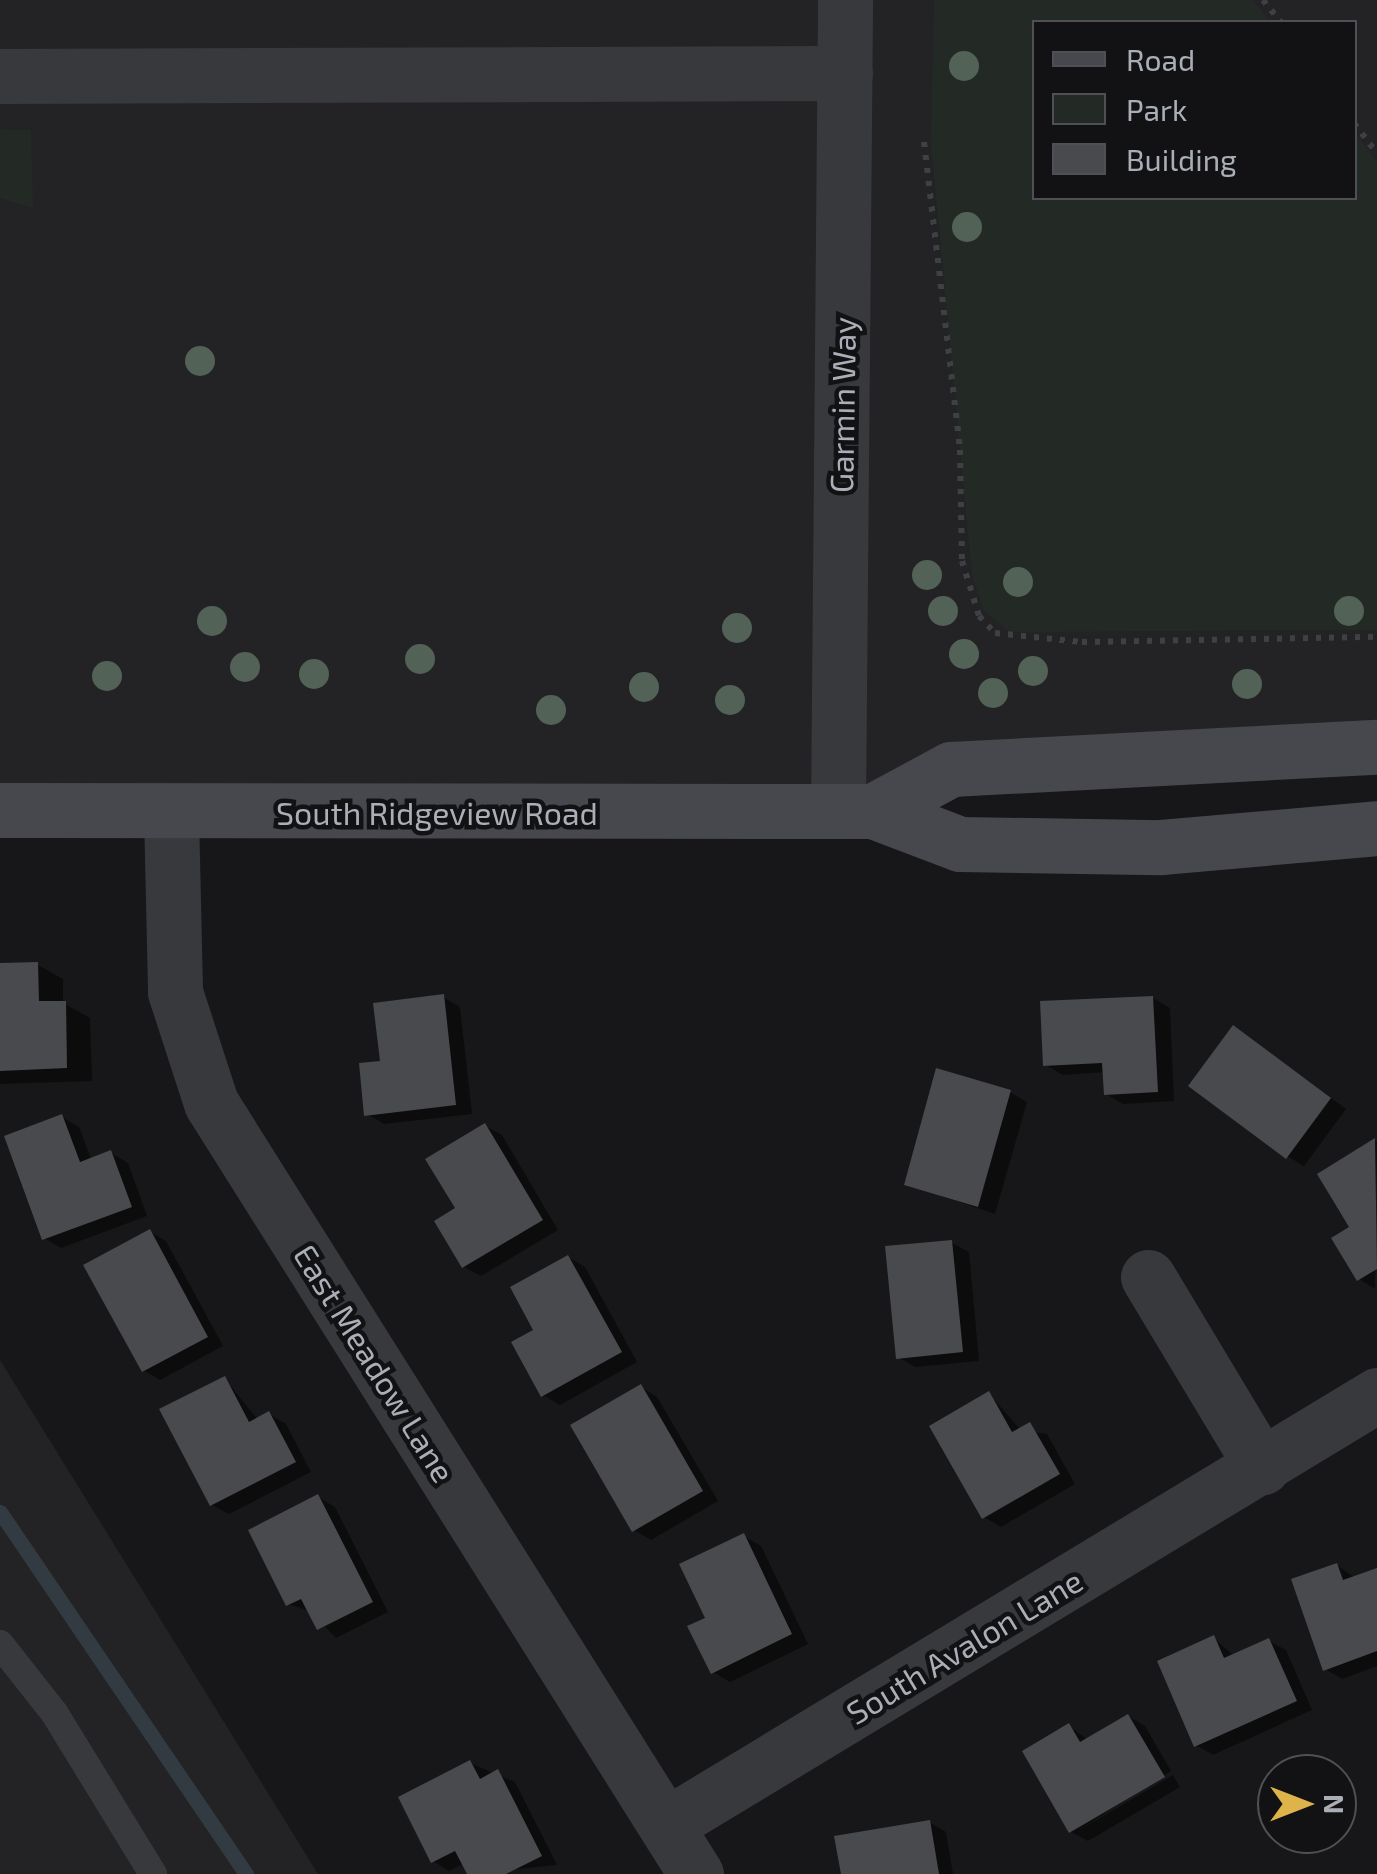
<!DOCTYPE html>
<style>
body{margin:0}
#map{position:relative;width:1377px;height:1874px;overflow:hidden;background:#171719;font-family:"Exo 2",sans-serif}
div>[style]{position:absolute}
.built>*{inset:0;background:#232325}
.green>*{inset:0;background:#232a25}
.shadow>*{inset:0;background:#0007}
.stream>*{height:15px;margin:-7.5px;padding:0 7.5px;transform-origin:7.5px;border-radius:7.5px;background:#333b42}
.building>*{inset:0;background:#494a4d}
.path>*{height:6px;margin-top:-3px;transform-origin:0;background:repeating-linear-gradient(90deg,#3e4044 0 5px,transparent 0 13px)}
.lane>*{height:28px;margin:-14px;padding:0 14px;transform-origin:14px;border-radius:14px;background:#38393d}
.street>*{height:55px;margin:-27.5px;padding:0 27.5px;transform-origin:27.5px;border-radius:27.5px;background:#38393d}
.secondary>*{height:55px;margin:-27.5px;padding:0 27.5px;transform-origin:27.5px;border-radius:27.5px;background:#47484d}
.trees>*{width:30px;height:30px;margin:-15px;border-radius:50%;background:#536256}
span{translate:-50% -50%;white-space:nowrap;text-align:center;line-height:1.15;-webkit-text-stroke:9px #121214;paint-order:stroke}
.street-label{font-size:32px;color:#aaaeb7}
.legend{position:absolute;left:1032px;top:20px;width:325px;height:180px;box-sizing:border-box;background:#121214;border:2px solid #4f5055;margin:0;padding:12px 18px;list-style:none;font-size:30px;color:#aaaeb7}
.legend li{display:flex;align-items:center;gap:20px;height:50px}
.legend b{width:50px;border:2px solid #4f5055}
.north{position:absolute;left:1257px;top:1754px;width:100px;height:100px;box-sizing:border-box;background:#121214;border:2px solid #4f5055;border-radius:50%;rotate:90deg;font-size:28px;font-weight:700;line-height:40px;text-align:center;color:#aaaeb7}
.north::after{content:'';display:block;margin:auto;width:35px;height:45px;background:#deb44a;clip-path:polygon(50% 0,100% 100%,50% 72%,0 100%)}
</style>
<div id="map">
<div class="built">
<i style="clip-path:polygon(evenodd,0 0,1377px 0,1377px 747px,952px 769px,873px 811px,0 810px,0 0,1034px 22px,1354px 22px,1354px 198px,1034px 198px,1034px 22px)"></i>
<i style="clip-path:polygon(0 1360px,318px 1874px,0 1874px)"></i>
</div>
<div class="green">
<i style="clip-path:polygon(934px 0,1253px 0,1270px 22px,1034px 22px,1034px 198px,1354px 198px,1355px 132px,1377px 162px,1377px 630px,1010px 632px,984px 611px,972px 575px,931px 143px)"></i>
<i style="clip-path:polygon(0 129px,31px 130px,33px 208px,0 198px)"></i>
</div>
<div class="shadow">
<i style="clip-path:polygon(38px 965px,63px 979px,63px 1003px,90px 1018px,92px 1081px,0 1084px,0 966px)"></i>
<i style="clip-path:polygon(443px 997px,460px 1007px,472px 1114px,384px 1124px,367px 1114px,383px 1064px)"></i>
<i style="clip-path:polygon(1153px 998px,1170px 1008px,1174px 1101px,1123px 1104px,1106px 1094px,1105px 1072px,1063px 1075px,1046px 1065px)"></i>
<i style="clip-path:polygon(1234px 1028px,1346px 1109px,1304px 1166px,1287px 1156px)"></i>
<i style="clip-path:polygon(1010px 1092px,1027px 1102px,995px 1214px,907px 1184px)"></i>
<i style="clip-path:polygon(62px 1117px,79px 1127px,92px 1161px,111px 1153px,128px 1163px,147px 1216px,61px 1248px,44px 1238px)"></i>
<i style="clip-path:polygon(485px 1126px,502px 1135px,558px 1230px,481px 1276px,464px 1267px,458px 1209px)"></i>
<i style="clip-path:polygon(1375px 1141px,1377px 1142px,1375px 1289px,1359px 1279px,1353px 1228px,1321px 1175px)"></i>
<i style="clip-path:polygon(150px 1232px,166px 1241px,223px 1346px,160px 1380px,143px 1370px)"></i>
<i style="clip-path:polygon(952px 1243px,969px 1252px,979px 1361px,915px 1367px,898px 1357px)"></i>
<i style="clip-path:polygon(568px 1257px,585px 1267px,637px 1362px,560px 1405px,543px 1395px,537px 1331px)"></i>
<i style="clip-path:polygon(225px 1379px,258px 1420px,269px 1414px,286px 1424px,311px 1472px,229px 1514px,212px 1505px)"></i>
<i style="clip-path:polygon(641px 1387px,657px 1397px,718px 1501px,651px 1540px,634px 1530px)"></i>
<i style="clip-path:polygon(989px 1394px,1021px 1430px,1047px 1434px,1075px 1484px,1001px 1527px,984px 1517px)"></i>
<i style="clip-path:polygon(318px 1497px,335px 1507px,388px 1612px,336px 1638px,310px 1611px,288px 1604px)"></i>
<i style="clip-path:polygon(744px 1536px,761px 1546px,808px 1644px,730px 1682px,713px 1672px,709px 1619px)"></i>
<i style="clip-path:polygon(1337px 1565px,1355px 1578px,1377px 1570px,1377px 1666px,1342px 1679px,1325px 1669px)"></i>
<i style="clip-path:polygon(1214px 1638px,1234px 1656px,1269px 1641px,1286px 1650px,1312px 1710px,1213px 1755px,1196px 1745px)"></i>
<i style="clip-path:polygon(1128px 1716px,1145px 1726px,1171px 1771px,1076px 1832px,1173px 1775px,1180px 1787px,1088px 1841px,1071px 1832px,1069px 1726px,1088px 1740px)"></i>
<i style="clip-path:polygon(470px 1763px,515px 1782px,557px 1865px,470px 1874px,464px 1863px,449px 1871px,433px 1861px)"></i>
<i style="clip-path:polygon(929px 1822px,946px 1832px,953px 1874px,844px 1874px)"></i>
</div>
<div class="stream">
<i style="left:0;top:1512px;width:438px;rotate:55.8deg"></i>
</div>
<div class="building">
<i style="clip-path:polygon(38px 962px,39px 1001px,66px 1001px,67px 1068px,0 1071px,0 963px)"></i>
<i style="clip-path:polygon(444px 994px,456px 1105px,364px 1116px,359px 1063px,380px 1061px,373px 1003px)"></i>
<i style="clip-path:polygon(1153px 996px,1158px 1092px,1104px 1095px,1102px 1063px,1043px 1066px,1040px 1001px)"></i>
<i style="clip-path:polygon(1233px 1025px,1331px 1098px,1286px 1159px,1188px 1086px)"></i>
<i style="clip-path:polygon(936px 1068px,1011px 1090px,978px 1207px,904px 1185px)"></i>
<i style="clip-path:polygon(62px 1114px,80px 1162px,111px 1150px,132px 1207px,42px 1240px,4px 1136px)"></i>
<i style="clip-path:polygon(485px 1123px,543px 1220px,462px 1268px,434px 1221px,455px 1208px,425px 1159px)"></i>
<i style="clip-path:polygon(1375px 1138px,1377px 1269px,1357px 1281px,1331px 1238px,1349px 1227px,1317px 1174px)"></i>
<i style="clip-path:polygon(150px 1229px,208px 1337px,142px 1372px,83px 1265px)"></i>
<i style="clip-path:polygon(952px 1240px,963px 1352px,896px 1359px,885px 1246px)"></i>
<i style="clip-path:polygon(568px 1255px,622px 1352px,541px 1397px,511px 1342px,533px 1330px,510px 1287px)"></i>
<i style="clip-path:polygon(225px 1376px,249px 1422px,269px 1411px,296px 1462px,210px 1506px,159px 1409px)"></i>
<i style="clip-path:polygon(641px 1384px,703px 1491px,632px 1532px,570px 1425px)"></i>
<i style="clip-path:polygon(989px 1391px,1012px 1432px,1030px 1422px,1060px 1474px,982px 1519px,929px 1426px)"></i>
<i style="clip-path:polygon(318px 1494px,373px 1602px,317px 1630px,301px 1599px,286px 1606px,248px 1530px)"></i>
<i style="clip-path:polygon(744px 1533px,792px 1634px,711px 1674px,687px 1626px,705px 1618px,679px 1564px)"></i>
<i style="clip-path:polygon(1337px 1563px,1343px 1580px,1377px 1568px,1377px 1651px,1323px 1671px,1291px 1579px)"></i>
<i style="clip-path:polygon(1214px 1635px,1224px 1658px,1269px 1638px,1297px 1701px,1194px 1747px,1157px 1661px)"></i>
<i style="clip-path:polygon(1128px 1714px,1165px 1777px,1069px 1833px,1022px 1751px,1069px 1723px,1080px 1742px)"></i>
<i style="clip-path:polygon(470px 1760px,480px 1779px,498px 1769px,542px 1856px,506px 1874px,467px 1874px,455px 1851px,431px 1863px,398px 1797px)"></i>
<i style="clip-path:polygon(930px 1820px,939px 1874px,841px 1874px,834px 1836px)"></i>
</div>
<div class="path">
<i style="left:1263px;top:0;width:28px;rotate:51deg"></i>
<i style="left:1354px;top:123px;width:39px;rotate:53deg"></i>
<i style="left:924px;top:142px;width:310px;rotate:83.3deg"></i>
<i style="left:960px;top:450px;width:111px;rotate:89deg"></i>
<i style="left:962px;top:561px;width:58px;rotate:72.8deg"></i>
<i style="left:979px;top:616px;width:23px;rotate:47deg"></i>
<i style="left:995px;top:633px;width:87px;rotate:5.9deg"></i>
<i style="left:1082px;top:642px;width:295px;rotate:-1deg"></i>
</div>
<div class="lane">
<i style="left:0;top:1644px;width:89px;rotate:51.8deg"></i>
<i style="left:55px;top:1714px;width:188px;rotate:58.5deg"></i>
</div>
<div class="street">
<i style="left:0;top:76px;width:845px;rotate:-0.2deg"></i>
<i style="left:838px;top:810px;width:810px;rotate:-89.5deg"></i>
<i style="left:171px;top:813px;width:179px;rotate:88.7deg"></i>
<i style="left:175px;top:992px;width:117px;rotate:72deg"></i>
<i style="left:211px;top:1103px;width:911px;rotate:57.83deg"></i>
<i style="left:1148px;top:1277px;width:222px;rotate:59deg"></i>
<i style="left:666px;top:1825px;width:831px;rotate:-31.16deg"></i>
</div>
<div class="secondary">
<i style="left:0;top:810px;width:873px;rotate:0.07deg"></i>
<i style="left:873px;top:811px;width:93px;rotate:20.8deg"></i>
<i style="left:960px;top:844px;width:201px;rotate:0.9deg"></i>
<i style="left:1161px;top:847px;width:217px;rotate:-5deg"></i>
<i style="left:873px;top:811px;width:89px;rotate:-28.3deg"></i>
<i style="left:951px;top:769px;width:427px;rotate:-3deg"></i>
</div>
<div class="trees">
<i style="left:964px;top:66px"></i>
<i style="left:967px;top:227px"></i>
<i style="left:200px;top:361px"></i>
<i style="left:927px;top:575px"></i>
<i style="left:1018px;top:582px"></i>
<i style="left:943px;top:611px"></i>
<i style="left:1349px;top:611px"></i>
<i style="left:212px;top:621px"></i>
<i style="left:737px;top:628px"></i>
<i style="left:964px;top:654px"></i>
<i style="left:420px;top:659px"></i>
<i style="left:245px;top:667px"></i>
<i style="left:1033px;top:671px"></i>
<i style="left:314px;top:674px"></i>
<i style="left:107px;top:676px"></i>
<i style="left:1247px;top:684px"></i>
<i style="left:644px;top:687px"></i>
<i style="left:993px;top:693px"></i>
<i style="left:730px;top:700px"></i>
<i style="left:551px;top:710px"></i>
</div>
<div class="street-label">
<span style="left:842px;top:405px;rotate:-89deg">Garmin Way</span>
<span style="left:437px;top:812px">South Ridgeview Road</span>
<span style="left:375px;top:1363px;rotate:58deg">East Meadow Lane</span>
<span style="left:964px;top:1646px;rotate:-31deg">South Avalon Lane</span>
</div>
<ul class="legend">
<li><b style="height:12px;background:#47484d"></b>Road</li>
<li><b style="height:28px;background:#232a25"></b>Park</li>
<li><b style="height:28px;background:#494a4d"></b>Building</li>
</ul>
<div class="north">N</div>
</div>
